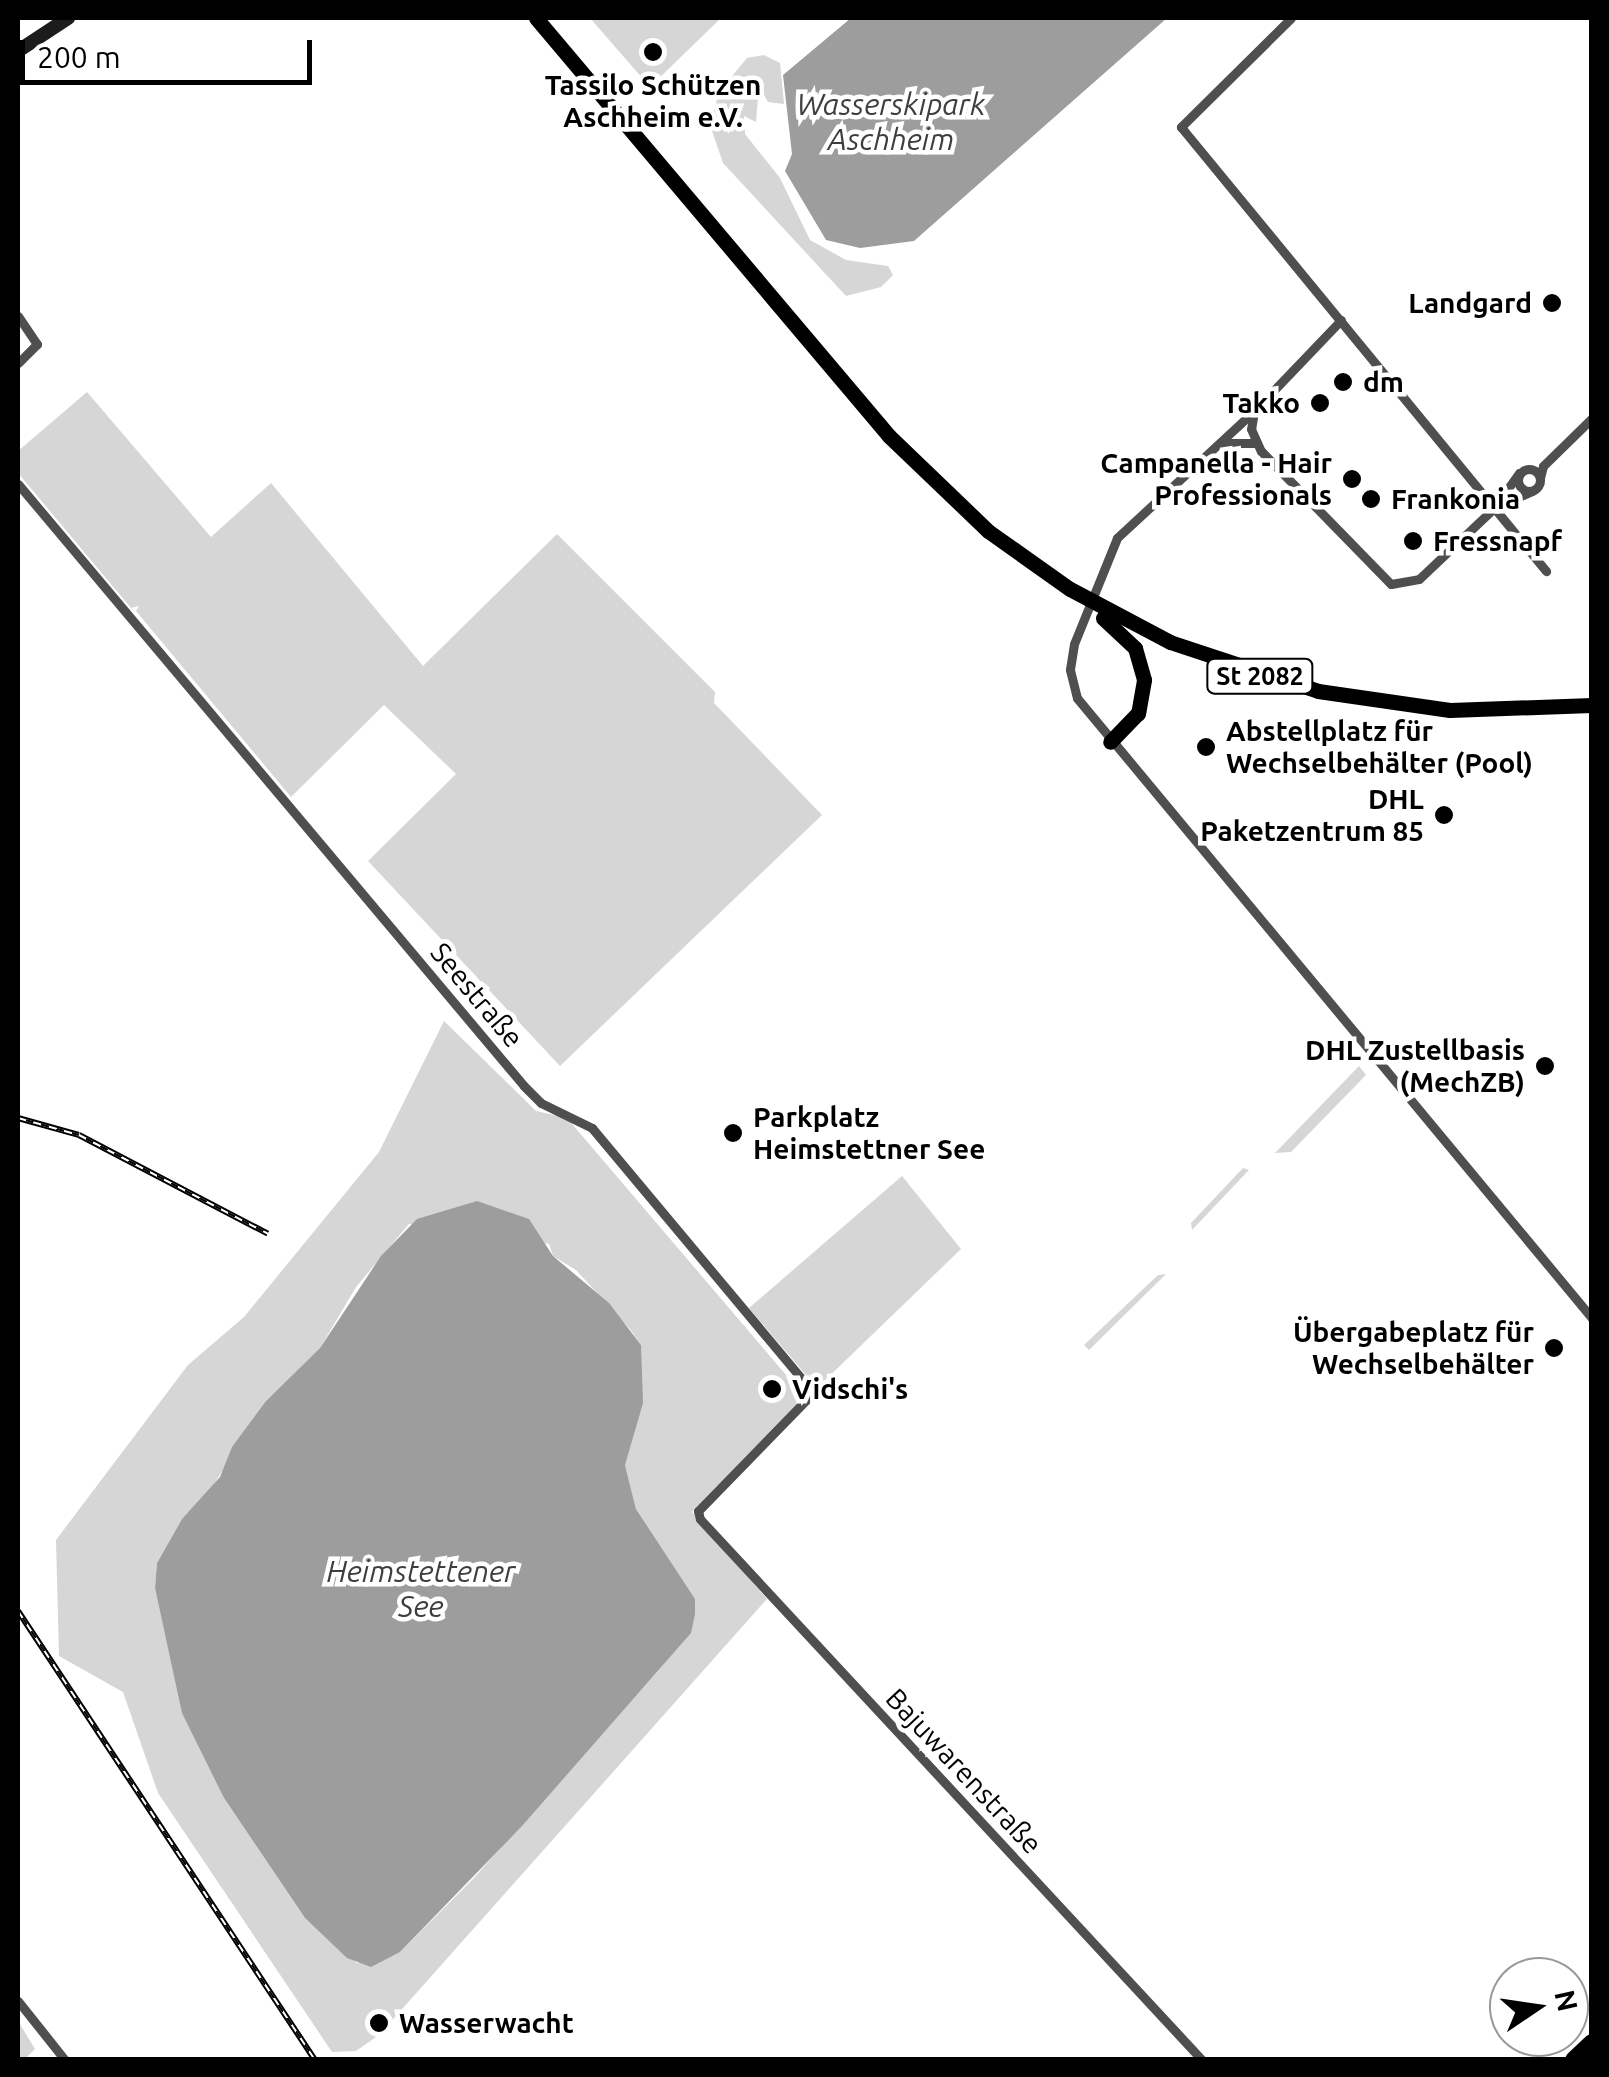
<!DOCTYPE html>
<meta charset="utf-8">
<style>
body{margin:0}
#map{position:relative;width:1609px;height:2077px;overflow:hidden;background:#fff;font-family:Ubuntu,sans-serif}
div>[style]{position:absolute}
.green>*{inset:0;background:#d6d6d6}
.water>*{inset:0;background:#9d9d9d}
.street>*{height:9px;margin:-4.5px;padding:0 4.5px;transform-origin:4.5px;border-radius:4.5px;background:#4f4f4f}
.street>.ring{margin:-4.5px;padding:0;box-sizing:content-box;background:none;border:9px solid #4f4f4f;border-radius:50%}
.secondary>*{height:14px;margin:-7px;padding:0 7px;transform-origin:7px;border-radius:7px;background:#1c1c1c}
.primary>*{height:15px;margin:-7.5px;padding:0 7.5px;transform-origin:7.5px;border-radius:7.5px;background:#000}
.highway>*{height:18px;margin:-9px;padding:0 9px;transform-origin:9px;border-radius:9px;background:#000}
.rail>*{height:6px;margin-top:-3px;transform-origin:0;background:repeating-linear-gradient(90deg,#fff 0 8px,#000 0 16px);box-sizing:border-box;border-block:2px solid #000}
.dots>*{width:28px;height:28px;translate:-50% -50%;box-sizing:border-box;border:5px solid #fff;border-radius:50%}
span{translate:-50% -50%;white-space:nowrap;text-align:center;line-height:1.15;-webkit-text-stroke:9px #fff;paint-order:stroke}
.shield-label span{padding:2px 8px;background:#fff;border:2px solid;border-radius:8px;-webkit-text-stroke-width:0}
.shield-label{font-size:25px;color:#000;font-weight:700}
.poi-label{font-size:28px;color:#000;font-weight:700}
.right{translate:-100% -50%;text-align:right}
.left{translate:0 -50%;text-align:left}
.street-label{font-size:28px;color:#000}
.water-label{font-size:30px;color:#3e3e3e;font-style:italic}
.frame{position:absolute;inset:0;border:20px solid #000;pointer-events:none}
.north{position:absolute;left:1489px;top:1957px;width:100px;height:100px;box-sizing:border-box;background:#fff;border:2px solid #999;border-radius:50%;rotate:77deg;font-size:28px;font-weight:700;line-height:40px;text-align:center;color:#000}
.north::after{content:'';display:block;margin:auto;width:35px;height:45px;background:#000;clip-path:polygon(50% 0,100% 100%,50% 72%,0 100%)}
.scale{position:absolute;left:20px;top:40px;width:292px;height:45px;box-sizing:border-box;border:5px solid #000;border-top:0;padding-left:12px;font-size:30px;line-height:35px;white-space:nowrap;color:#000;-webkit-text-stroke:8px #fff;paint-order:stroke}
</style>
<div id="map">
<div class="green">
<i style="clip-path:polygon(590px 18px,721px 18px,650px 87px)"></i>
<i style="clip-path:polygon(764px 55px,780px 63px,784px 104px,768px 102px,759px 85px,756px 122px,744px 116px,745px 134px,780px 178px,810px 240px,846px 260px,888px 266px,893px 275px,881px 287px,846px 296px,723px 163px,710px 125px,719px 92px,747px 58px)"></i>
<i style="clip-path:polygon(87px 392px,211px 537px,271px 483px,423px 666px,557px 534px,715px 692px,714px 703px,822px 815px,560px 1066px,368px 861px,456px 774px,384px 705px,291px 797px,136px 611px,139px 606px,131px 608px,18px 473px,18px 451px)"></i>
<i style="clip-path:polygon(evenodd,444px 1021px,536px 1111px,567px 1118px,804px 1396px,692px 1512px,767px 1599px,379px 2035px,356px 2051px,332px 2052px,158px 1793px,123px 1692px,59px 1656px,56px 1540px,188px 1365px,244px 1317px,379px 1152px,444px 1021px,409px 1224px,549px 1244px,553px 1256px,576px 1270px,630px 1329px,641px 1345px,625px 1465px,636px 1509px,694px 1599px,663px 1665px,473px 1879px,400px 1952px,357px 1963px,305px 1918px,224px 1798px,175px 1677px,155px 1588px,157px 1563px,182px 1519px,210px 1491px,266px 1401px,320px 1348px,356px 1287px,409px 1224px)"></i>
<i style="clip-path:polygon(1359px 1066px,1366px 1075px,1291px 1152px,1275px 1153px)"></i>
<i style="clip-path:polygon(1243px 1168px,1249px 1170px,1192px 1230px,1191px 1223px)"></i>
<i style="clip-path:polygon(902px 1176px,961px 1249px,817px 1388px,749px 1308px)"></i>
<i style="clip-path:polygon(1166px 1274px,1089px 1350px,1084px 1345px,1158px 1275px)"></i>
<i style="clip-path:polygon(18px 2021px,35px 2049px,25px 2059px,18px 2059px)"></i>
</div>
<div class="water">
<i style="clip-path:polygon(851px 18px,1167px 18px,914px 241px,860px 248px,826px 240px,785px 171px,792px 154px,783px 75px)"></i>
<i style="clip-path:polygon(477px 1201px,529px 1219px,553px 1256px,609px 1303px,641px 1345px,643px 1403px,625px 1465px,636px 1509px,695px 1599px,695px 1614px,691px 1633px,522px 1826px,400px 1952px,371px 1967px,347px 1958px,305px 1918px,224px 1798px,182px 1713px,155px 1588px,157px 1563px,182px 1519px,220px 1477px,232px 1447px,266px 1401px,320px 1348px,381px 1256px,417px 1219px)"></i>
</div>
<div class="street">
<i style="left:1291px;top:18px;width:155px;rotate:135.3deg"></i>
<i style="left:1181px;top:127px;width:575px;rotate:50.58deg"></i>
<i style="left:18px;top:316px;width:34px;rotate:56deg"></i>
<i style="left:37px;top:344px;width:27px;rotate:135deg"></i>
<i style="left:1341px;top:320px;width:126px;rotate:133.7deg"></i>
<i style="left:1254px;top:411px;width:18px;rotate:99deg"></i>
<i style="left:1251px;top:429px;width:24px;rotate:66deg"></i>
<i style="left:1261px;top:451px;width:186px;rotate:45.7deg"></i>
<i style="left:1391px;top:584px;width:28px;rotate:-10deg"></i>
<i style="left:1419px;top:579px;width:103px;rotate:-43.4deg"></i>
<i style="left:1494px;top:508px;width:43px;rotate:-54.5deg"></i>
<i style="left:1254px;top:411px;width:187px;rotate:137.2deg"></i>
<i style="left:1117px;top:538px;width:114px;rotate:112.1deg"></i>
<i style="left:1074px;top:644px;width:26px;rotate:99deg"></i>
<i style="left:1070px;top:670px;width:29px;rotate:76deg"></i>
<i style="left:1077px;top:698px;width:806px;rotate:50.29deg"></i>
<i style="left:1222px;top:443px;width:34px"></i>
<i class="ring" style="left:1518px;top:469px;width:13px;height:13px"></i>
<i style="left:1540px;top:478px;width:12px;rotate:-76deg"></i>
<i style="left:1543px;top:466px;width:69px;rotate:-44.4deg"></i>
<i style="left:18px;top:484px;width:786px;rotate:49.95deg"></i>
<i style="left:524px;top:1086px;width:24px;rotate:45deg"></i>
<i style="left:541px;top:1103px;width:57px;rotate:26.1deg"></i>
<i style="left:592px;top:1128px;width:329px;rotate:50.1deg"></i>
<i style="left:803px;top:1380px;width:20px;rotate:81deg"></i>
<i style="left:806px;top:1400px;width:155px;rotate:134.2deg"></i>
<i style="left:698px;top:1511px;width:8px;rotate:76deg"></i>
<i style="left:700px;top:1519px;width:738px;rotate:47.14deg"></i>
<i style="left:1494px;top:508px;width:42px;rotate:-24.1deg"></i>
<i style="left:18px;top:2001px;width:75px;rotate:51.5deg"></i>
</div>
<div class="secondary">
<i style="left:18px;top:51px;width:60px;rotate:-33.4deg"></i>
</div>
<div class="primary">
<i style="left:536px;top:18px;width:547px;rotate:49.82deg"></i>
<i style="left:889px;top:436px;width:137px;rotate:43.8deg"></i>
<i style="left:988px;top:531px;width:100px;rotate:35.3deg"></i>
<i style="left:1070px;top:589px;width:113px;rotate:27.9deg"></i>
<i style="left:1170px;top:642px;width:156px;rotate:18.3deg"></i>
<i style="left:1318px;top:691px;width:133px;rotate:8.2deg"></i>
<i style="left:1450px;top:710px;width:142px;rotate:-2deg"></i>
<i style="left:1103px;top:618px;width:44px;rotate:43.2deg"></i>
<i style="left:1135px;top:648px;width:33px;rotate:74deg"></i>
<i style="left:1144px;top:680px;width:34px;rotate:100deg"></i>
<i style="left:1138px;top:713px;width:40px;rotate:134deg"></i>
</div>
<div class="highway">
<i style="left:1574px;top:2060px;width:25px;rotate:-43deg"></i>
</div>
<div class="rail">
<i style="left:18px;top:1118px;width:63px;rotate:15.6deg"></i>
<i style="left:79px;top:1135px;width:213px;rotate:27.6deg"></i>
<i style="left:18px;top:1611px;width:538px;rotate:56.52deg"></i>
</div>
<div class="dots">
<i style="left:653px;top:52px;background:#000"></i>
<i style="left:1552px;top:303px;background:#000"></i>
<i style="left:1343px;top:382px;background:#000"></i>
<i style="left:1320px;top:403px;background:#000"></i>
<i style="left:1352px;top:479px;background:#000"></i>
<i style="left:1371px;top:499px;background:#000"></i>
<i style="left:1413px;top:541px;background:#000"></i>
<i style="left:1206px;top:747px;background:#000"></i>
<i style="left:1444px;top:815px;background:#000"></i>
<i style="left:1545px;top:1066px;background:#000"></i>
<i style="left:733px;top:1133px;background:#000"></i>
<i style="left:1554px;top:1348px;background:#000"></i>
<i style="left:772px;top:1389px;background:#000"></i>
<i style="left:379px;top:2023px;background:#000"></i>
</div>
<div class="shield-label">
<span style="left:1260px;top:676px">St 2082</span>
</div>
<div class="poi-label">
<span style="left:653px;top:101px">Tassilo Schützen<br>Aschheim e.V.</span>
<span class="right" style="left:1532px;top:303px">Landgard</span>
<span class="left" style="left:1363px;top:382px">dm</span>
<span class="right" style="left:1300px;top:403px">Takko</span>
<span class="right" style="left:1332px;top:479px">Campanella - Hair<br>Professionals</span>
<span class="left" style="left:1391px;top:499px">Frankonia</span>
<span class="left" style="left:1433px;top:541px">Fressnapf</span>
<span class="left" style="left:1226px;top:747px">Abstellplatz für<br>Wechselbehälter (Pool)</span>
<span class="right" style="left:1424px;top:815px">DHL<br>Paketzentrum 85</span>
<span class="right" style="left:1525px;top:1066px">DHL Zustellbasis<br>(MechZB)</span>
<span class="left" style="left:753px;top:1133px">Parkplatz<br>Heimstettner See</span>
<span class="right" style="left:1534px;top:1348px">Übergabeplatz für<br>Wechselbehälter</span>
<span class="left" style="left:792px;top:1389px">Vidschi's</span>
<span class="left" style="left:399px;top:2023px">Wasserwacht</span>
</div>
<div class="street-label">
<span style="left:477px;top:995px;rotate:50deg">Seestraße</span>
<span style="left:964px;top:1771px;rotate:47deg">Bajuwarenstraße</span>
</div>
<div class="water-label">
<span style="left:891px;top:121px">Wasserskipark<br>Aschheim</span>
<span style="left:421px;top:1588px">Heimstettener<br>See</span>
</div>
<div class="frame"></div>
<div class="north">N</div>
<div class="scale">200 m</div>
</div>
